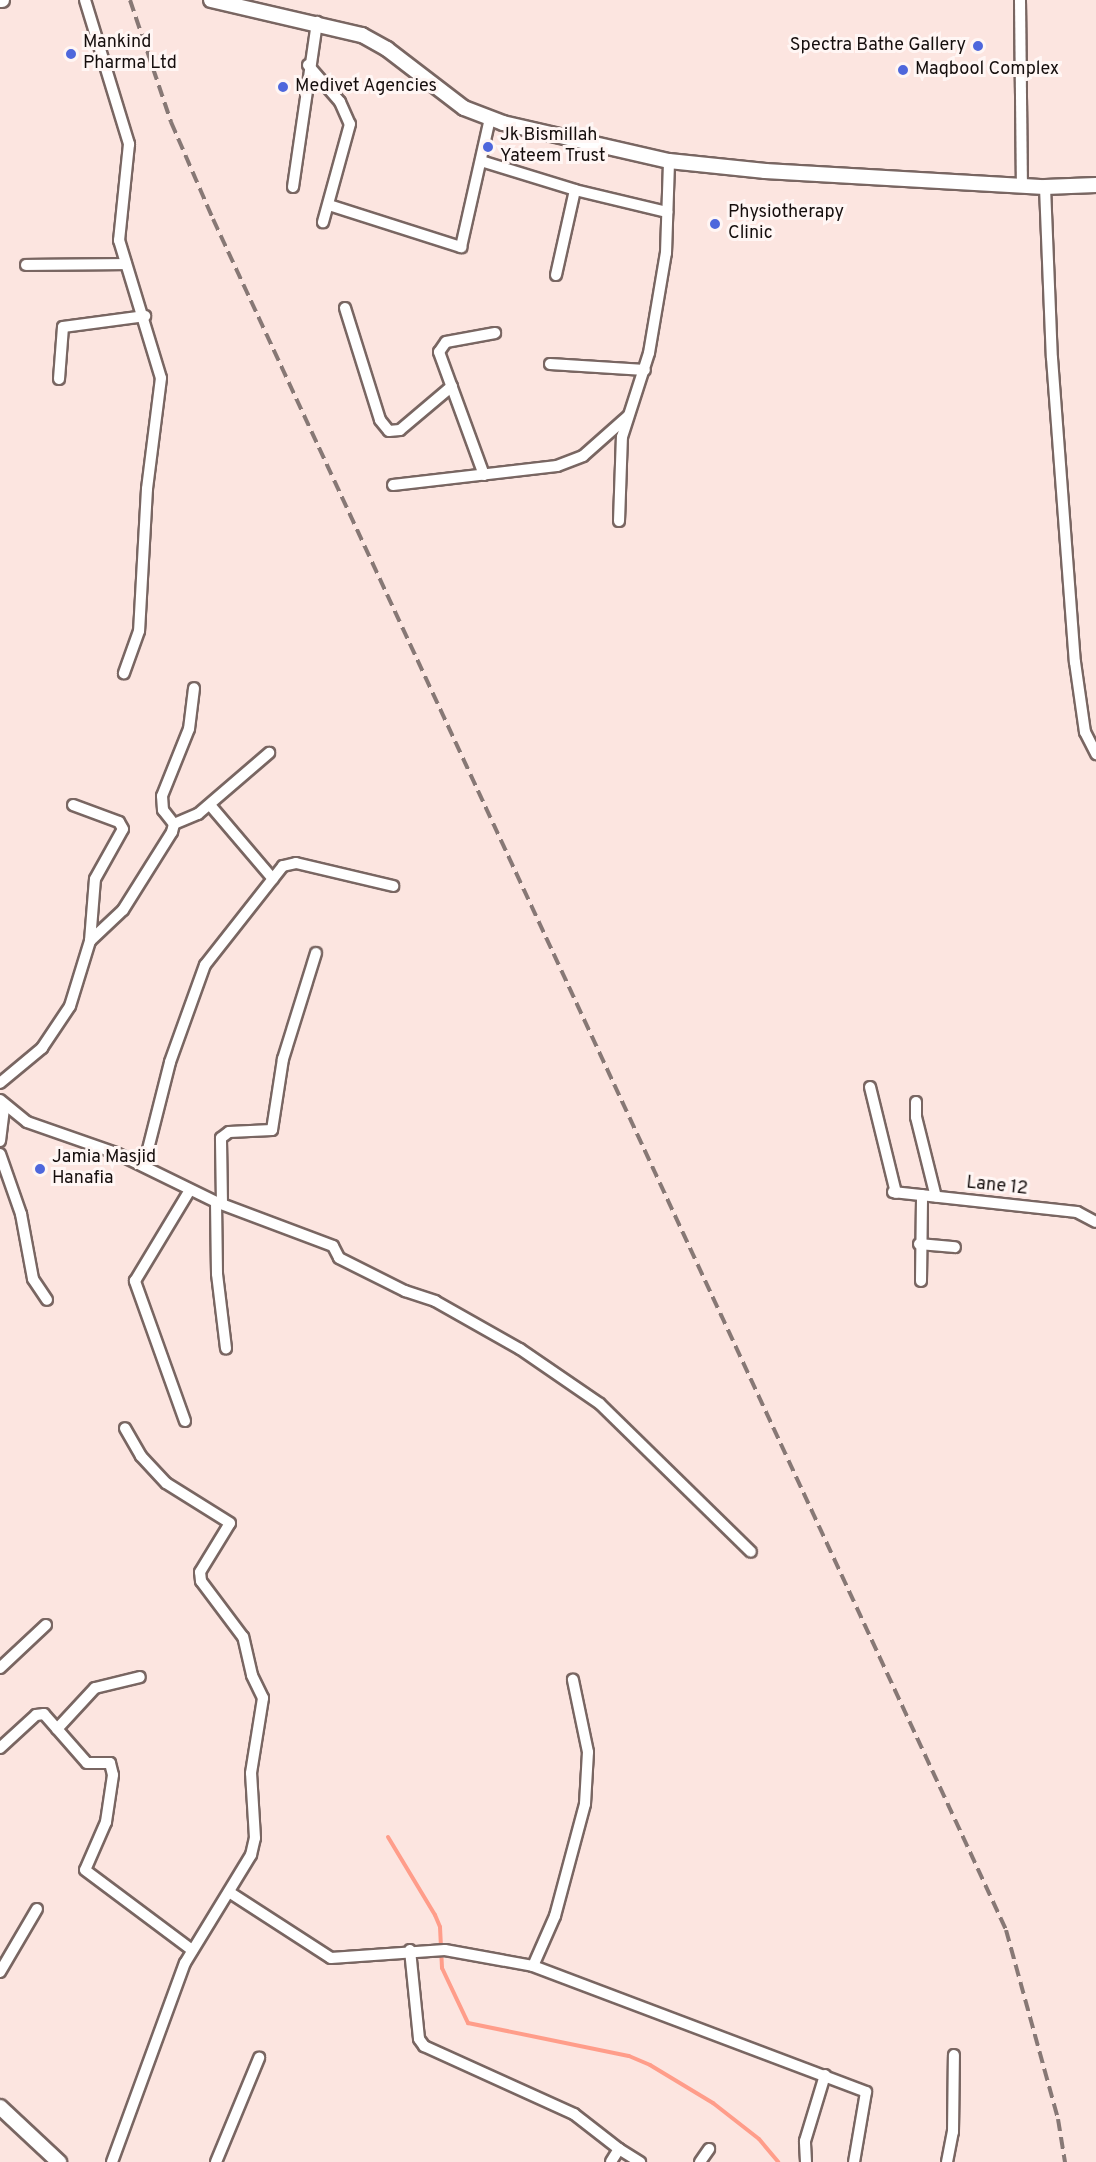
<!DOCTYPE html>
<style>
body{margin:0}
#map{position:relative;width:1096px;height:2162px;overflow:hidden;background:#fce5e0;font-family:Overpass,sans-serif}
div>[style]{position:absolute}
.stream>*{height:4px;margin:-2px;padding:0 2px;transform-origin:2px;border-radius:2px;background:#ff9d8a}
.roads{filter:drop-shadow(2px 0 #796662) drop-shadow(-2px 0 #796662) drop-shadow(0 2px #796662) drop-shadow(0 -2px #796662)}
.street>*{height:10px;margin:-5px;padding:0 5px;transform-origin:5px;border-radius:5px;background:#fff}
.secondary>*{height:14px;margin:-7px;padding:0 7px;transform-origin:7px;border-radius:7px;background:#fff}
.rail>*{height:4px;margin-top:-2px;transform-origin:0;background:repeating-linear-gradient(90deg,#877875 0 12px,transparent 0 18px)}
.dots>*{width:16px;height:16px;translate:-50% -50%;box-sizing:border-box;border:3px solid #fff6f4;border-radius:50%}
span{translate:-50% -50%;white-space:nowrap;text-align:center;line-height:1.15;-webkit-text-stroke:6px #fff6f4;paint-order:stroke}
.poi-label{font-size:18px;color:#150e0d}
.left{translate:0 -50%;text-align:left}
.right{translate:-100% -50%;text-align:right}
.street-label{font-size:18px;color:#150e0d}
</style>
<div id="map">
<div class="stream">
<i style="left:388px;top:1837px;width:91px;rotate:58.9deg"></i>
<i style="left:435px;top:1915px;width:13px;rotate:67deg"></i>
<i style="left:440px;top:1927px;width:41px;rotate:87.2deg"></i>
<i style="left:442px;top:1968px;width:61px;rotate:64.7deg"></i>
<i style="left:468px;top:2023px;width:164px;rotate:11.6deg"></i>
<i style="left:629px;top:2056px;width:23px;rotate:23deg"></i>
<i style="left:650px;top:2065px;width:74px;rotate:31.1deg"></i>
<i style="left:713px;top:2103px;width:58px;rotate:38deg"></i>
<i style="left:759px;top:2139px;width:30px;rotate:50deg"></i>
</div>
<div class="roads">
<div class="street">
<i style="left:85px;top:0;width:151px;rotate:73deg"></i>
<i style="left:129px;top:144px;width:97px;rotate:95.9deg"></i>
<i style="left:119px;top:240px;width:144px;rotate:73.1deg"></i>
<i style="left:161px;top:378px;width:112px;rotate:97.2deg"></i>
<i style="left:147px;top:489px;width:142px;rotate:93.2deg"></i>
<i style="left:139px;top:631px;width:45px;rotate:109.7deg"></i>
<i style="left:1020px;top:0;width:185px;rotate:89.4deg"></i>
<i style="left:308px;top:65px;width:49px;rotate:49.1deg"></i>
<i style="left:340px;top:102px;width:24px;rotate:66deg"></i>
<i style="left:350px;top:124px;width:102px;rotate:105.4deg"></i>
<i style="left:481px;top:161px;width:98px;rotate:17.1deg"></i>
<i style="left:575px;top:190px;width:95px;rotate:13.4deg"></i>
<i style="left:293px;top:187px;width:167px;rotate:-81.7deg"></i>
<i style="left:1045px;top:187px;width:171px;rotate:87.7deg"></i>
<i style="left:1052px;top:358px;width:305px;rotate:85.7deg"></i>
<i style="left:1075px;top:662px;width:71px;rotate:81.9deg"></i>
<i style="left:1085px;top:732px;width:25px;rotate:63deg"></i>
<i style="left:329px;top:205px;width:139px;rotate:17.7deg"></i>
<i style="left:461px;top:247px;width:132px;rotate:-77.3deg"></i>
<i style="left:26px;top:265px;width:100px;rotate:-0.6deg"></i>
<i style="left:556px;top:275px;width:87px;rotate:-77.4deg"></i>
<i style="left:345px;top:308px;width:117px;rotate:72.6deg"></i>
<i style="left:380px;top:420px;width:14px;rotate:51deg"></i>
<i style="left:389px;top:431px;width:11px;rotate:-5deg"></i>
<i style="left:400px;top:430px;width:68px;rotate:-40.2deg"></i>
<i style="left:550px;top:364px;width:95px;rotate:3.6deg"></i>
<i style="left:59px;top:379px;width:52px;rotate:-85.6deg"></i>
<i style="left:63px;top:327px;width:83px;rotate:-7.6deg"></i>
<i style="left:484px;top:475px;width:131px;rotate:-110.1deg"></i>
<i style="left:439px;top:352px;width:12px;rotate:-55deg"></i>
<i style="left:446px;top:342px;width:50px;rotate:-10.4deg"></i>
<i style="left:393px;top:485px;width:165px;rotate:-6.6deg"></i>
<i style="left:557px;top:466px;width:28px;rotate:-21deg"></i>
<i style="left:583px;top:456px;width:60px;rotate:-41.6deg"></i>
<i style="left:619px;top:521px;width:84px;rotate:-88deg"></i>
<i style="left:622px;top:437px;width:88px;rotate:-72.2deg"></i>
<i style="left:649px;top:353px;width:101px;rotate:-80.4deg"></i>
<i style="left:666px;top:253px;width:92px;rotate:-88.1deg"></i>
<i style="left:210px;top:805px;width:97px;rotate:49.6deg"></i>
<i style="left:174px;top:824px;width:26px;rotate:-23deg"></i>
<i style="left:198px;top:814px;width:94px;rotate:-40.7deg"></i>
<i style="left:90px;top:941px;width:45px;rotate:-43.2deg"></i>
<i style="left:123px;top:910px;width:92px;rotate:-57.9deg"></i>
<i style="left:172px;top:832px;width:8px;rotate:-76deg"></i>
<i style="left:174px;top:824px;width:18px;rotate:-128deg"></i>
<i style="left:163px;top:810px;width:14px;rotate:-94deg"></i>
<i style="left:162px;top:796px;width:72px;rotate:-68.1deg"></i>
<i style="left:189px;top:729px;width:41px;rotate:-83deg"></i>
<i style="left:0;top:1083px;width:55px;rotate:-39.8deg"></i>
<i style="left:42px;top:1048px;width:50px;rotate:-56.3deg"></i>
<i style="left:70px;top:1006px;width:68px;rotate:-72.9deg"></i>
<i style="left:90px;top:941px;width:62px;rotate:-85.4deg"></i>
<i style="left:95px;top:879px;width:57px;rotate:-60.8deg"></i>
<i style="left:123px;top:829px;width:8px;rotate:-120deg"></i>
<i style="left:119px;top:822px;width:49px;rotate:-159.7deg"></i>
<i style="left:870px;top:1087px;width:109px;rotate:76.2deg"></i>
<i style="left:0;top:1100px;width:35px;rotate:39deg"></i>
<i style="left:27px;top:1122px;width:94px;rotate:19.2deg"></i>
<i style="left:116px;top:1153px;width:111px;rotate:26.1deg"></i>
<i style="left:216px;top:1202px;width:125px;rotate:20.6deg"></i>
<i style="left:333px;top:1246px;width:13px;rotate:63deg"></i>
<i style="left:339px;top:1258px;width:74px;rotate:26.6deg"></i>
<i style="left:405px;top:1291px;width:32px;rotate:18deg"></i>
<i style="left:435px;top:1301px;width:98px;rotate:29.5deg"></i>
<i style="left:520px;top:1349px;width:97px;rotate:34.5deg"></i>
<i style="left:600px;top:1404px;width:211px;rotate:44.4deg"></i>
<i style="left:916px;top:1102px;width:15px;rotate:90deg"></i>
<i style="left:916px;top:1117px;width:82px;rotate:76deg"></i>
<i style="left:0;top:1141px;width:35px;rotate:-83deg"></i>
<i style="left:0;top:1154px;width:64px;rotate:70.7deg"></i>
<i style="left:21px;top:1214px;width:66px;rotate:79.5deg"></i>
<i style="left:33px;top:1279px;width:25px;rotate:56deg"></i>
<i style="left:144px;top:1165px;width:106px;rotate:-75.8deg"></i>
<i style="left:170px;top:1062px;width:103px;rotate:-70.2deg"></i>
<i style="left:205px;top:965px;width:126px;rotate:-51.8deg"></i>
<i style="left:283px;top:866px;width:13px;rotate:-13deg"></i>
<i style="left:296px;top:863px;width:100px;rotate:13.3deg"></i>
<i style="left:893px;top:1192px;width:185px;rotate:6.2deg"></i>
<i style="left:1077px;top:1212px;width:21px;rotate:28deg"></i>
<i style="left:216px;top:1202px;width:72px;rotate:89.2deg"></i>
<i style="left:217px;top:1274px;width:75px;rotate:83.1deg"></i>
<i style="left:222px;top:1204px;width:66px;rotate:-90.9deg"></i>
<i style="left:221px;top:1138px;width:10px;rotate:-37deg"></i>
<i style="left:229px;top:1132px;width:43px;rotate:-2.7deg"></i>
<i style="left:272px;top:1130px;width:72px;rotate:-81.2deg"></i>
<i style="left:283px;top:1059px;width:111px;rotate:-72.7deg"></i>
<i style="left:919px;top:1244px;width:36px;rotate:5deg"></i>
<i style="left:921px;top:1281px;width:86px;rotate:-89.3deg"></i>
<i style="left:185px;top:1421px;width:149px;rotate:-109.7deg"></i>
<i style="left:135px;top:1281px;width:106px;rotate:-58.9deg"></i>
<i style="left:0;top:1668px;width:63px;rotate:-43.1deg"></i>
<i style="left:57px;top:1729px;width:56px;rotate:-47.2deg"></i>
<i style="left:95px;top:1688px;width:46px;rotate:-13.7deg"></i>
<i style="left:0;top:1748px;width:49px;rotate:-42.5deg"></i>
<i style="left:36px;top:1715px;width:8px;rotate:-7deg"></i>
<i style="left:44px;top:1714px;width:65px;rotate:48.7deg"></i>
<i style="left:87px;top:1763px;width:23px"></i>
<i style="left:110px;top:1763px;width:12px;rotate:76deg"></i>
<i style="left:113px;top:1775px;width:48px;rotate:98.5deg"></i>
<i style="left:106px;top:1822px;width:52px;rotate:113.6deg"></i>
<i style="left:85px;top:1870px;width:134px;rotate:36.8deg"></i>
<i style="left:229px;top:1892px;width:121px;rotate:32.9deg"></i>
<i style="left:331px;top:1958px;width:114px;rotate:-4deg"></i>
<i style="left:445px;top:1950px;width:89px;rotate:10.3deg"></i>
<i style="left:533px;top:1966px;width:356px;rotate:20.7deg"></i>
<i style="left:866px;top:2092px;width:71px;rotate:99.7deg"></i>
<i style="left:410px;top:1950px;width:89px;rotate:84.2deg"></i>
<i style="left:419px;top:2039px;width:9px;rotate:54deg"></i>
<i style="left:424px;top:2046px;width:165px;rotate:24.4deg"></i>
<i style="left:574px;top:2114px;width:57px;rotate:37.9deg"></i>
<i style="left:619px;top:2149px;width:15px;rotate:122deg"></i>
<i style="left:533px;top:1966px;width:55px;rotate:-66.3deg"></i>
<i style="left:555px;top:1916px;width:116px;rotate:-75deg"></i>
<i style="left:585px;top:1804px;width:52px;rotate:-86.7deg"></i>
<i style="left:588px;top:1752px;width:74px;rotate:-101.8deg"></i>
<i style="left:0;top:1972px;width:73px;rotate:-59.6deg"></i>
<i style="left:619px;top:2149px;width:25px;rotate:32deg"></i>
<i style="left:112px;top:2162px;width:212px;rotate:-69.9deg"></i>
<i style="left:185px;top:1963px;width:127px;rotate:-58.6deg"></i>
<i style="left:251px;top:1855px;width:17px;rotate:-77deg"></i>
<i style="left:255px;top:1838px;width:65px;rotate:-93.5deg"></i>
<i style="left:251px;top:1773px;width:76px;rotate:-80.9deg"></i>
<i style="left:263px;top:1698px;width:25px;rotate:-116deg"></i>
<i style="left:252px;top:1675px;width:39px;rotate:-103deg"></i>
<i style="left:243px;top:1637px;width:70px;rotate:-126.9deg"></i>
<i style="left:201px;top:1581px;width:9px;rotate:-96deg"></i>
<i style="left:200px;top:1572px;width:57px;rotate:-58.5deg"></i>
<i style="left:230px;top:1523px;width:75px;rotate:-148deg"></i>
<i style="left:166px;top:1483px;width:37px;rotate:-133deg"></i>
<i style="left:141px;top:1456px;width:32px;rotate:-120deg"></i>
<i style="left:216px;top:2162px;width:113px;rotate:-67.5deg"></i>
<i style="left:700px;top:2162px;width:16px;rotate:-55deg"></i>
<i style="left:806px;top:2162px;width:21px;rotate:-93deg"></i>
<i style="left:805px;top:2141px;width:69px;rotate:-73.1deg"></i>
<i style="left:947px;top:2162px;width:31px;rotate:-79deg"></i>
<i style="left:953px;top:2132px;width:77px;rotate:-89.3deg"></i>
</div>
<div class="secondary">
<i style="left:0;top:0;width:2px"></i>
<i style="left:211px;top:0;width:155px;rotate:13.1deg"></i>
<i style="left:362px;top:35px;width:29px;rotate:29deg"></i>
<i style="left:387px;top:49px;width:97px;rotate:37.5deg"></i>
<i style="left:464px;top:108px;width:42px;rotate:21deg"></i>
<i style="left:503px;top:123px;width:170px;rotate:12.9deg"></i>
<i style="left:669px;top:161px;width:97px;rotate:5.9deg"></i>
<i style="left:765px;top:171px;width:280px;rotate:3.3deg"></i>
<i style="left:1045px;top:187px;width:51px;rotate:-2.2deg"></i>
<i style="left:0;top:2107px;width:81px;rotate:43deg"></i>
</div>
</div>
<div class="rail">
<i style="left:130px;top:0;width:129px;rotate:71.4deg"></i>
<i style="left:171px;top:122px;width:106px;rotate:66.6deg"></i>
<i style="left:213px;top:219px;width:1886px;rotate:65.13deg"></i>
<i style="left:1006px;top:1930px;width:196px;rotate:74.6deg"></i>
<i style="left:1058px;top:2119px;width:44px;rotate:80.8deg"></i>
</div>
<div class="dots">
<i style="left:978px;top:46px;background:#4e67dc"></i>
<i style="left:71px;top:54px;background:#4e67dc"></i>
<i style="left:903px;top:70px;background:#4e67dc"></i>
<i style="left:283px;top:87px;background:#4e67dc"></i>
<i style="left:488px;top:147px;background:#4e67dc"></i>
<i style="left:715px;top:224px;background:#4e67dc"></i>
<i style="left:40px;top:1169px;background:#4e67dc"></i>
</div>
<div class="poi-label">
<span class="left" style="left:83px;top:54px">Mankind<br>Pharma Ltd</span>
<span class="right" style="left:966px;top:46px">Spectra Bathe Gallery</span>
<span class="left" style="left:915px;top:70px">Maqbool Complex</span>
<span class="left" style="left:295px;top:87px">Medivet Agencies</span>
<span class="left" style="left:500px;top:147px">Jk Bismillah<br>Yateem Trust</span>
<span class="left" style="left:728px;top:224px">Physiotherapy<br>Clinic</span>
<span class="left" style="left:52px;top:1169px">Jamia Masjid<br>Hanafia</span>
</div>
<div class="street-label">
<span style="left:997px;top:1187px;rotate:6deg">Lane 12</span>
</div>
</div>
